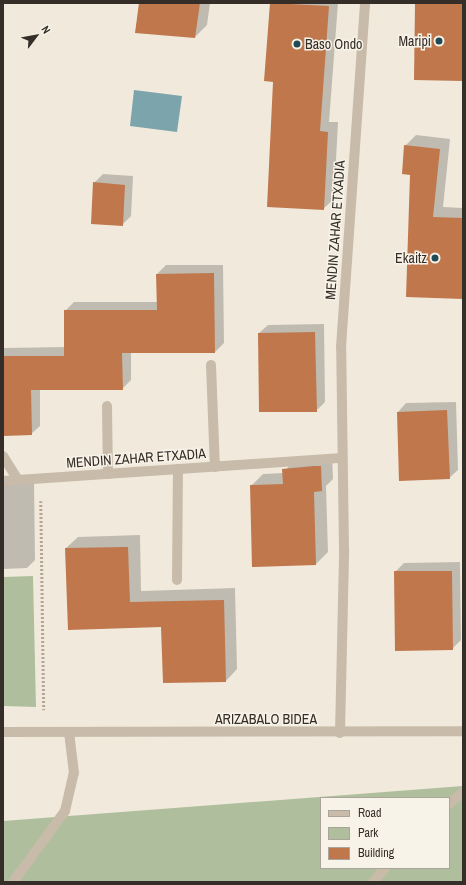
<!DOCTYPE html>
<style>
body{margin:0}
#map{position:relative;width:466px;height:885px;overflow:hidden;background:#f1eadc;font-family:"Archivo Narrow",sans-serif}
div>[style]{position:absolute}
.green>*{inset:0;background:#afbf9d}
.water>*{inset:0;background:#7ca4ac}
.shadow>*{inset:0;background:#0003}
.building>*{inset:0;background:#bf774b}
.path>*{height:2.5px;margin-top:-1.25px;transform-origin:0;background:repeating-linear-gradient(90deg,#b4a593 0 2px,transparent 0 4px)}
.lane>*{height:10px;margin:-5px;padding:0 5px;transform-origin:5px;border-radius:5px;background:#c8bba9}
.street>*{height:10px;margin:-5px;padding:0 5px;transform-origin:5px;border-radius:5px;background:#c8bba9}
.dots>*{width:11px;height:11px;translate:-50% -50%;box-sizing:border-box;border:2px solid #f8f3e8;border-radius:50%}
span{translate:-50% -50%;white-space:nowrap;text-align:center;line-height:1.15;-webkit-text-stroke:3px #f8f3e8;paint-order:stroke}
.poi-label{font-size:14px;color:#352e28}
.right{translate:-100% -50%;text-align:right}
.left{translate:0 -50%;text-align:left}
.street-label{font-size:14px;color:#352e28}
.frame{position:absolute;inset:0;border:4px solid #352e28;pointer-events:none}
.legend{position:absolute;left:320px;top:797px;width:130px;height:72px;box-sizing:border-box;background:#f8f3e8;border:1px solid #aaa49b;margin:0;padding:5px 7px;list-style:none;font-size:12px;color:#352e28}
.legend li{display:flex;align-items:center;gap:8px;height:20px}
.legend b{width:20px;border:1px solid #aaa49b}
.north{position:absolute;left:16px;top:16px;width:40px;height:40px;-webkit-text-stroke:3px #f8f3e8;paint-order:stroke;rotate:58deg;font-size:11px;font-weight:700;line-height:16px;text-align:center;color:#352e28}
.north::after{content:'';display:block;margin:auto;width:14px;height:18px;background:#352e28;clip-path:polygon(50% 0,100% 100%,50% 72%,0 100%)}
</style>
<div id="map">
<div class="green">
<i style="clip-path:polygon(33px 576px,36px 707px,3px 706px,3px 577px)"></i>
<i style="clip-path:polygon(evenodd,463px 786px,463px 882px,3px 882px,3px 821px,463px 786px,321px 798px,449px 798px,449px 868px,321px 868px,321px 798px)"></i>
</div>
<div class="water">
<i style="clip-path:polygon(134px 90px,182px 96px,177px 132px,130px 126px)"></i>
</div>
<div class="shadow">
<i style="clip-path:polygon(140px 3px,210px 3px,207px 25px,195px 37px)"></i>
<i style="clip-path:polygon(271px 3px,338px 3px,329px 122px,338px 122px,334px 199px,323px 209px,274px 81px,265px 80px)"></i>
<i style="clip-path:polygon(416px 135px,450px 139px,443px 207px,463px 208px,463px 298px,411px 174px,405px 146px)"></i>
<i style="clip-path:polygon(103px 174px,133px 176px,131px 216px,122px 225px,94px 183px)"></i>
<i style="clip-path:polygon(166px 265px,223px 265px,224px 343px,215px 352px,131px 352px,131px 380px,122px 389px,40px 389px,40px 426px,31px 434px,3px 435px,3px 348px,65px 347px,65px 311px,74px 302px,158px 302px,157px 274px)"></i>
<i style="clip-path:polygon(324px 324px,325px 402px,316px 411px,259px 333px,268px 325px)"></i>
<i style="clip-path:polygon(456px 402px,458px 470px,449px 478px,398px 412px,406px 403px)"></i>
<i style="clip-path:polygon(332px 455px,333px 479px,326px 486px,328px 552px,316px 564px,251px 486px,263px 474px,284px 473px,295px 457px)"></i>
<i style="clip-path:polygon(3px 482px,34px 482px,35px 560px,27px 568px,3px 569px)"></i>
<i style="clip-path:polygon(140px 535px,141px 591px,235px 588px,237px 669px,226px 681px,162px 626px,69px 629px,66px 548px,78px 537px)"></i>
<i style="clip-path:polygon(460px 562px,461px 640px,452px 649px,395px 572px,404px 563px)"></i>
</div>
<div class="building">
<i style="clip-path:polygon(139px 3px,200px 3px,195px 38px,135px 33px)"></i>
<i style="clip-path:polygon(270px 3px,329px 6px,320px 131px,328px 132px,324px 210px,267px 207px,273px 82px,264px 81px)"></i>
<i style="clip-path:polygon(415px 3px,463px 3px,463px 81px,414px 80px)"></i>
<i style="clip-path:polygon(404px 145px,440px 149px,433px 217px,463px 218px,463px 299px,406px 297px,410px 175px,402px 174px)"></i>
<i style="clip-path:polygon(93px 182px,125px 185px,123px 226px,91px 224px)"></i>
<i style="clip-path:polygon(214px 273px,215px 353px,122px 353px,123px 390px,31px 390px,32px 435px,3px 436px,3px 356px,64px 356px,64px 310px,157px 310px,156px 274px)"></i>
<i style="clip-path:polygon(315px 332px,317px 412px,259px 412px,258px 333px)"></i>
<i style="clip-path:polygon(447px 410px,450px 479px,399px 481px,397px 412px)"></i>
<i style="clip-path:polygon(314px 466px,321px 466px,322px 491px,314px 492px,316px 565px,252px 567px,250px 485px,283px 484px,282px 469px)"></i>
<i style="clip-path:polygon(128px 547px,130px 602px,224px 600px,226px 682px,163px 683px,161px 627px,68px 630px,65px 548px)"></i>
<i style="clip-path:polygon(394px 571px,452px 571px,453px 650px,395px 651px)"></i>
</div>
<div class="path">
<i style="left:41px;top:501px;width:209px;rotate:89.2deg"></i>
</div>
<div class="lane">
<i style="left:211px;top:365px;width:102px;rotate:87.8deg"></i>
<i style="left:107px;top:406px;width:68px;rotate:89.2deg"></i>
<i style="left:3px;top:456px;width:28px;rotate:58deg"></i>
<i style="left:3px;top:481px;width:340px;rotate:-3.9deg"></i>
<i style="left:177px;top:580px;width:111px;rotate:-89.5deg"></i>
</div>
<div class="street">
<i style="left:3px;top:732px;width:460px;rotate:-0.1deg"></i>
<i style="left:340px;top:733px;width:183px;rotate:-88.7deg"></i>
<i style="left:344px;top:550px;width:203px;rotate:-90.8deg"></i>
<i style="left:341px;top:347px;width:345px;rotate:-86deg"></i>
<i style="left:449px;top:804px;width:18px;rotate:-41deg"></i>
<i style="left:13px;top:882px;width:88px;rotate:-53.8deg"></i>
<i style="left:65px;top:811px;width:39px;rotate:-77deg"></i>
<i style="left:74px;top:773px;width:41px;rotate:-97deg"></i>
<i style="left:373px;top:882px;width:18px;rotate:-49deg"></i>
</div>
<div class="dots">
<i style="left:439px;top:41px;background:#204a55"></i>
<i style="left:297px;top:44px;background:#204a55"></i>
<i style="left:435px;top:258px;background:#204a55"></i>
</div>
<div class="poi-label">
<span class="right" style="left:431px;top:41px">Maripi</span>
<span class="left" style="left:305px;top:44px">Baso Ondo</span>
<span class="right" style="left:427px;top:258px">Ekaitz</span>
</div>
<div class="street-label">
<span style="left:335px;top:230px;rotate:-86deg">MENDIN ZAHAR ETXADIA</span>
<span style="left:136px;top:458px;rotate:-4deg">MENDIN ZAHAR ETXADIA</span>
<span style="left:266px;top:719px">ARIZABALO BIDEA</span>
</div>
<div class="frame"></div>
<ul class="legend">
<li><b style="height:5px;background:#c8bba9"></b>Road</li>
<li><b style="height:11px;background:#afbf9d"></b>Park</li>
<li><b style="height:11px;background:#bf774b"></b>Building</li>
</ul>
<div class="north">N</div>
</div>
